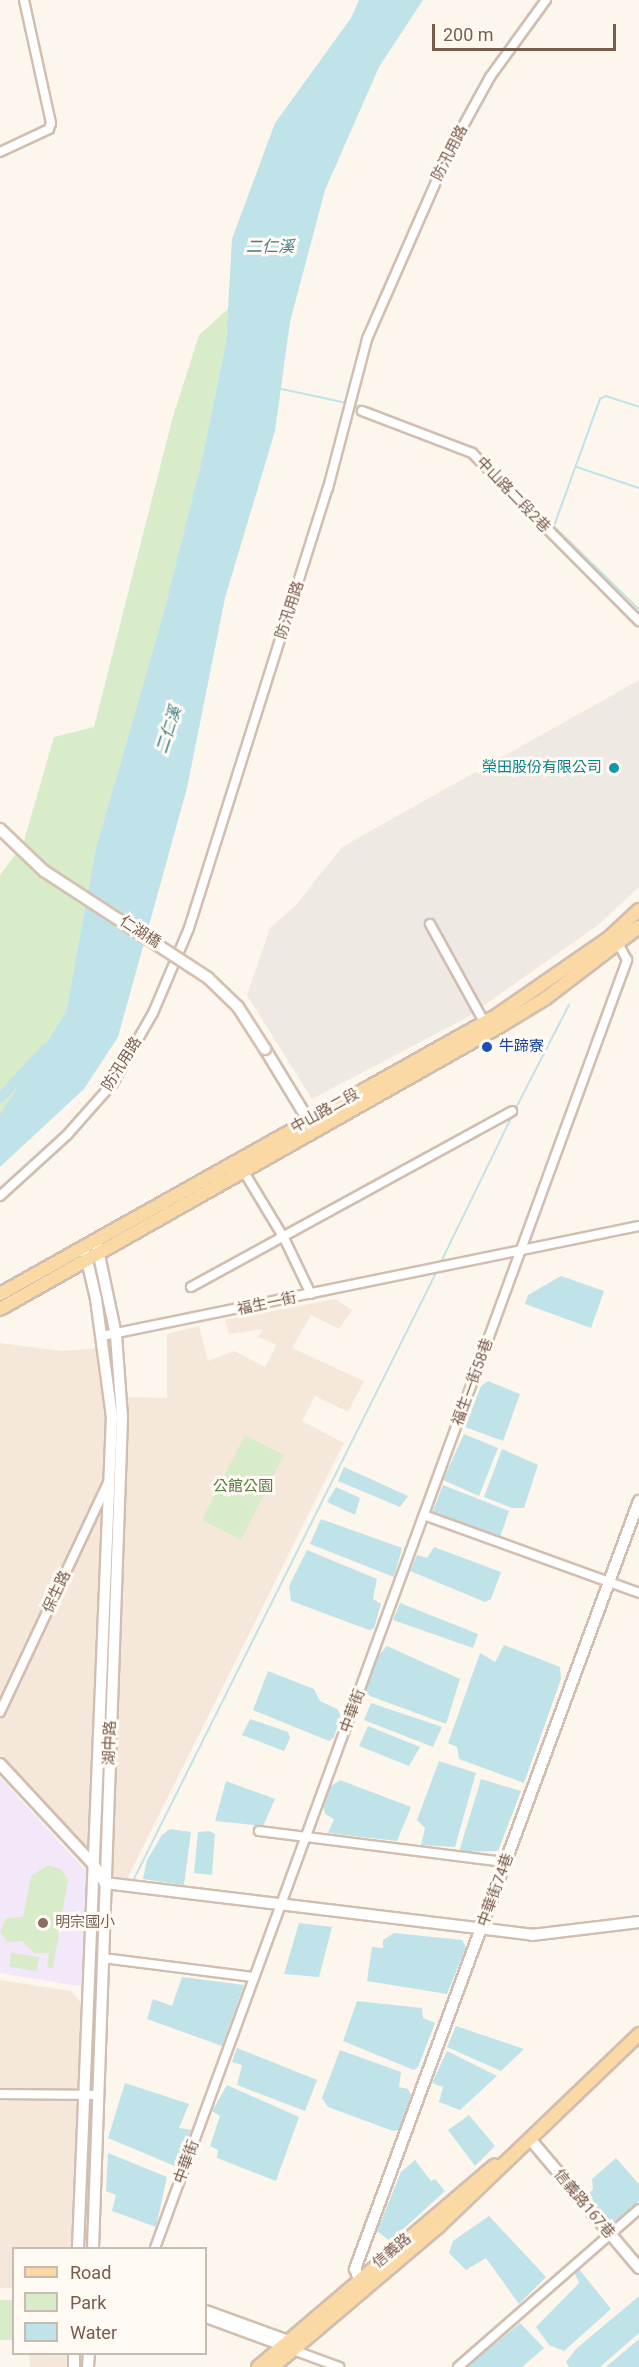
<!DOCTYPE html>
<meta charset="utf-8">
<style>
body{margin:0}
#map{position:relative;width:639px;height:2367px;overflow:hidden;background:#fdf6ec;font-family:Roboto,"Noto Sans TC",sans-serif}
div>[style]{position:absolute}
.residential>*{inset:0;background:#f5e8da}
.industrial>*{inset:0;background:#efe9e4}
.education>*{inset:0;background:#f3e8fa}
.green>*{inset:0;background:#d8ecc9}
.water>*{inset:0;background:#bfe3e8}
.stream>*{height:1.5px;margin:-0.75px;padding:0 0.75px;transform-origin:0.75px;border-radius:0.75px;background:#bfe3e8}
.river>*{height:10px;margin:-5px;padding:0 5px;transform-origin:5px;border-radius:5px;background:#bfe3e8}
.roads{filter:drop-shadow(2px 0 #d1beb0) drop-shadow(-2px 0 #d1beb0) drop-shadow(0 2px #d1beb0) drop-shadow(0 -2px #d1beb0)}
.street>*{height:8px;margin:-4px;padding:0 4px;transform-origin:4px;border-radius:4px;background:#fff}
.secondary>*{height:10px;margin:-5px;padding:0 5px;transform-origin:5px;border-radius:5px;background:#fff}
.primary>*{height:12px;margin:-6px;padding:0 6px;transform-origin:6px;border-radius:6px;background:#fbd9a5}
.bridges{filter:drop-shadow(2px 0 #d6c0b0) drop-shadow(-2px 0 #d6c0b0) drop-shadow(0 2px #d6c0b0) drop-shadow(0 -2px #d6c0b0)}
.secondary-bridge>*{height:10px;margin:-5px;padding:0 5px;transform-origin:5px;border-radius:5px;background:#fff}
.dots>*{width:16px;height:16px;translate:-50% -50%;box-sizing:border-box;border:3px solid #fffaf3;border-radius:50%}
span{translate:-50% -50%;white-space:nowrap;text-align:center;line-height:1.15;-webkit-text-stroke:6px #fffaf3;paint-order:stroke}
.street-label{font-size:15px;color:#7a5c4d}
.culture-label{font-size:15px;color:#0d838f}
.right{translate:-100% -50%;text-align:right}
.transit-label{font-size:15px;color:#164399}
.left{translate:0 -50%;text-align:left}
.park-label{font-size:15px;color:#537a41}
.education-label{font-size:15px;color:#785e54}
.water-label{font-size:16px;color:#437c86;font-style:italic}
.legend{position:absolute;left:12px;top:2247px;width:195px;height:108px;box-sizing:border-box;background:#fffaf3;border:2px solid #cabbb1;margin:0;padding:8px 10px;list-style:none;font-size:18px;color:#7a5c4d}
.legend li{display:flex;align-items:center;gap:12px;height:30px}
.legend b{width:30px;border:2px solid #cabbb1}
.scale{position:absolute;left:432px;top:24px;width:184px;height:27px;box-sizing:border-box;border:3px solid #7a5c4d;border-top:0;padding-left:8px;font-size:18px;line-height:21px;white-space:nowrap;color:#7a5c4d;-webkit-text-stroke:4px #fffaf3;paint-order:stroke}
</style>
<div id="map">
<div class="residential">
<i style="clip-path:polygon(335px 1299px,352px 1310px,339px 1329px,311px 1315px,292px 1348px,364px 1381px,348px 1412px,315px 1396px,302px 1421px,344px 1443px,126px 1881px,115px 1878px,0 1757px,0 1343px,63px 1351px,122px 1346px,127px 1397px,167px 1398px,167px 1334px,199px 1326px,208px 1361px,234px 1351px,265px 1367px,277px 1345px,258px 1337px,263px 1329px,229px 1334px,225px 1320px)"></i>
<i style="clip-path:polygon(0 1980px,71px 1991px,81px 2003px,72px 2248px,14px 2248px,13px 2288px,0 2288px)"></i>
<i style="clip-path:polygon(29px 2354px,67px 2354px,67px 2367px,30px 2367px)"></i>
</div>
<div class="industrial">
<i style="clip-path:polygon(639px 680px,639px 887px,598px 925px,466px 1018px,312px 1099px,247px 995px,270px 928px,295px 906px,342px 847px)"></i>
</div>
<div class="education">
<i style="clip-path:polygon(0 1777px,88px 1873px,83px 1982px,79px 1986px,0 1973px)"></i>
</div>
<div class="green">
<i style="clip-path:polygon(228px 309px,226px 342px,202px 459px,162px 619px,96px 847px,66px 1012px,0 1114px,0 875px,23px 844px,54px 737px,94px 727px,172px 420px,199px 335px)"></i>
<i style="clip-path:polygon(245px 1435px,284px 1455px,241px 1540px,202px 1520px)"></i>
<i style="clip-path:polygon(48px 1865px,61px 1869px,68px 1880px,53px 1968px,47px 1967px,49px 1953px,34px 1953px,22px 1941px,8px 1942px,0 1932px,6px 1918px,23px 1917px,31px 1876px)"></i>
<i style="clip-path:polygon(11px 1953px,39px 1957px,37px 1971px,9px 1967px)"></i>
<i style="clip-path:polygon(0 2300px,13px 2300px,13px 2340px,0 2340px)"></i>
</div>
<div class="water">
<i style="clip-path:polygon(359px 0,423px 0,379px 67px,325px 190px,290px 322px,275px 431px,225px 598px,187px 788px,118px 1037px,84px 1089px,0 1167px,0 1114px,66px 1012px,96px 847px,162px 619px,202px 459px,226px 342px,232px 239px,275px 123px,351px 18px)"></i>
<i style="clip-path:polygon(561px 1276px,604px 1291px,591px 1328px,525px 1304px,528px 1295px)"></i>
<i style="clip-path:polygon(488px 1381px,520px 1394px,503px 1441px,465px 1427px,481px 1386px)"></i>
<i style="clip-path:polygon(464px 1434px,498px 1448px,479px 1496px,443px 1480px)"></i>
<i style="clip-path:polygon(502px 1449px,538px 1465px,524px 1508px,512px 1508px,484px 1497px)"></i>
<i style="clip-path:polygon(344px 1467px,408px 1496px,400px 1507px,338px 1481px)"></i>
<i style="clip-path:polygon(443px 1485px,509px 1511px,500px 1537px,432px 1513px)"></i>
<i style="clip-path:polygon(336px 1487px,360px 1498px,355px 1515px,327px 1502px)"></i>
<i style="clip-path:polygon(321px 1519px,402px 1548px,394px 1577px,310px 1544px)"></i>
<i style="clip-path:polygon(434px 1547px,501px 1572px,491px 1599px,485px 1602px,410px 1571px,417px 1555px,427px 1558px)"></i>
<i style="clip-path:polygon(307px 1550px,377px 1579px,373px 1599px,381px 1604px,374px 1628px,369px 1630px,291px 1601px,289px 1586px)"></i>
<i style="clip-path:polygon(400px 1603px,478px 1634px,473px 1648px,393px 1620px)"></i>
<i style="clip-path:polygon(504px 1645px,560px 1667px,561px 1679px,524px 1783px,459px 1759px,457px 1747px,448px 1743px,480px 1653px,495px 1662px)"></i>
<i style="clip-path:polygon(387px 1646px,460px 1679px,446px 1724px,370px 1696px,365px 1690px,377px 1657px)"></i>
<i style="clip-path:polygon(268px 1671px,314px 1689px,320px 1701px,337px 1709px,341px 1715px,334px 1737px,329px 1741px,253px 1710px)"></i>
<i style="clip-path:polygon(371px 1703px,442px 1727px,433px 1747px,364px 1720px)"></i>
<i style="clip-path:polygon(250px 1719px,288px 1732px,290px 1738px,284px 1751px,242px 1735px)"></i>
<i style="clip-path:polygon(368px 1726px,420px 1747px,409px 1766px,359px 1746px)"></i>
<i style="clip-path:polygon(439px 1761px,476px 1773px,455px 1847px,421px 1845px,425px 1828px,417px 1820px)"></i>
<i style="clip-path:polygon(481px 1779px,521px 1791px,498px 1851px,459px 1852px)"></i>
<i style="clip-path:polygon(340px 1780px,411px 1807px,397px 1841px,328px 1833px,334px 1819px,325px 1814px,323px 1805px,330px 1787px)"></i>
<i style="clip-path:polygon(226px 1781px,275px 1799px,263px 1826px,215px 1821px)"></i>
<i style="clip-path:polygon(170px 1829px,191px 1832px,184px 1885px,143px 1879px,147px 1860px,162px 1835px)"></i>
<i style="clip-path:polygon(209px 1831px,215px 1834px,212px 1875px,194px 1873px,198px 1832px)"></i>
<i style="clip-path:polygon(299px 1923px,332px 1927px,319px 1977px,284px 1974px)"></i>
<i style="clip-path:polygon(394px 1933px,462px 1940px,466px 1947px,447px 1994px,367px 1981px,372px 1947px,383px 1948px,383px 1940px)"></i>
<i style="clip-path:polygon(182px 1977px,244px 1985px,222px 2046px,147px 2019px,153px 1999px,172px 2006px)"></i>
<i style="clip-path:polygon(357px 2001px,422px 2008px,423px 2018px,435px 2023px,418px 2067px,414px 2070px,343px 2041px)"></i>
<i style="clip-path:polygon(456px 2026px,524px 2049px,501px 2071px,447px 2047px)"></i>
<i style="clip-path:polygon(237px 2048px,317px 2080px,305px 2111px,237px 2085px,242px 2065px,232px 2062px)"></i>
<i style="clip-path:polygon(340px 2050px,401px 2072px,399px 2087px,408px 2089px,411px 2095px,399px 2130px,393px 2131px,328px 2107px,322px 2098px)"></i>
<i style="clip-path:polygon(447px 2051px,497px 2076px,460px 2110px,439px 2102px,443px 2087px,432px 2083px)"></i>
<i style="clip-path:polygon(125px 2083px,189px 2104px,179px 2128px,191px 2130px,177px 2167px,108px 2138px)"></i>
<i style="clip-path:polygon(227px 2085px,299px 2117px,276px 2181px,217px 2158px,218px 2150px,210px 2146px,220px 2116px,212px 2111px)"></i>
<i style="clip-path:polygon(469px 2115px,495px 2146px,475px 2166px,448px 2130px)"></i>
<i style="clip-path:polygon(108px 2153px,167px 2177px,156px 2227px,112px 2211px,116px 2195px,106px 2191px)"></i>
<i style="clip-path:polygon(616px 2158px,639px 2184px,639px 2201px,610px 2226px,586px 2197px,593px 2189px,592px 2179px)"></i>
<i style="clip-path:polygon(415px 2160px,431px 2181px,435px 2179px,445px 2191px,390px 2241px,377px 2231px,401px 2172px)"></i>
<i style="clip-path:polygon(489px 2216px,546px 2277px,519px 2304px,486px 2258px,466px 2270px,449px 2253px,453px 2241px)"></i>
<i style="clip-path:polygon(579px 2269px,611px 2309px,564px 2351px,549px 2345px,536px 2327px,579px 2283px,575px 2274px)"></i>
<i style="clip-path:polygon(639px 2296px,639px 2333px,600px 2367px,569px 2367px,566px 2362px,576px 2349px)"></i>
<i style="clip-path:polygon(520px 2323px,544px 2348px,522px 2367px,467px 2367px)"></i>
<i style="clip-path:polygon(639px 2339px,639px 2367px,606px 2367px)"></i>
</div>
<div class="stream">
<i style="left:282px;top:389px;width:66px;rotate:12.2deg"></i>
<i style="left:352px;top:404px;width:9px;rotate:18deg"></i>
<i style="left:380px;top:414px;width:99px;rotate:19.5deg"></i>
<i style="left:473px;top:447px;width:232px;rotate:44.3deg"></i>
<i style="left:577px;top:467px;width:65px;rotate:18.7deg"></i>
<i style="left:553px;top:529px;width:138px;rotate:-70.1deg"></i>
<i style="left:600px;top:399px;width:7px;rotate:-27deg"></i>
<i style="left:606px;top:396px;width:35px;rotate:18deg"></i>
<i style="left:515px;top:1110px;width:118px;rotate:-62.8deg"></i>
<i style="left:440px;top:1264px;width:167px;rotate:-64deg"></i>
<i style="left:133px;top:1881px;width:682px;rotate:-63.51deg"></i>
</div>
<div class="river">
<i style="left:0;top:1098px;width:69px;rotate:-47.3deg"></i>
</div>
<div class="roads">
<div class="street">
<i style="left:0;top:152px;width:54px;rotate:-25.1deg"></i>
<i style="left:49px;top:129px;width:6px;rotate:-72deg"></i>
<i style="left:51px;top:123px;width:126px;rotate:-102.4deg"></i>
<i style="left:362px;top:411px;width:118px;rotate:20.9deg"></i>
<i style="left:472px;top:453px;width:237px;rotate:45.2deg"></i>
<i style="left:430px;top:924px;width:112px;rotate:61.1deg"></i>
<i style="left:244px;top:1172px;width:77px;rotate:58.8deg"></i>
<i style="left:284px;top:1238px;width:62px;rotate:64.3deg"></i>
<i style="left:0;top:1196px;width:91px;rotate:-42.3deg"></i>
<i style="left:67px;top:1135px;width:69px;rotate:-48.5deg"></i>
<i style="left:113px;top:1083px;width:81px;rotate:-60.3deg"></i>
<i style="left:153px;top:1013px;width:92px;rotate:-67deg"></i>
<i style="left:189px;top:928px;width:461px;rotate:-72.5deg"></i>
<i style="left:328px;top:488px;width:154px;rotate:-75.3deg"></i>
<i style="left:367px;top:339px;width:209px;rotate:-66.3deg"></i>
<i style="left:451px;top:148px;width:81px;rotate:-61.2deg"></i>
<i style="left:490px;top:77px;width:95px;rotate:-54deg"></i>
<i style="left:191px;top:1287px;width:366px;rotate:-28.7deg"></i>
<i style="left:102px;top:1336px;width:548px;rotate:-11.58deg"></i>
<i style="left:424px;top:1515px;width:229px;rotate:19.9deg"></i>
<i style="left:0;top:1712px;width:253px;rotate:-64.8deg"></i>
<i style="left:259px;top:1831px;width:249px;rotate:7.2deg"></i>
<i style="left:103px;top:1958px;width:151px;rotate:7.2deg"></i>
<i style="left:0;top:2094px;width:98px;rotate:0.6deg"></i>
<i style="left:155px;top:2248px;width:1372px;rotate:-69.87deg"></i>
<i style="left:627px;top:960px;width:17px;rotate:-118deg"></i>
<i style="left:206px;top:2310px;width:85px;rotate:19.9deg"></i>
<i style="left:206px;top:2318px;width:142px;rotate:20.2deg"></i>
<i style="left:458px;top:2367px;width:240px;rotate:-41.1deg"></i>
</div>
<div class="secondary">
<i style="left:265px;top:1049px;width:92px;rotate:58.7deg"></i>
<i style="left:0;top:1764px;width:138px;rotate:47.1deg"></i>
<i style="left:94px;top:1865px;width:21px;rotate:59deg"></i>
<i style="left:105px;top:1883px;width:430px;rotate:6.9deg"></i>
<i style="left:532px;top:1935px;width:108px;rotate:-6.9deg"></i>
<i style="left:530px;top:2139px;width:169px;rotate:49.8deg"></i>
<i style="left:78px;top:2248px;width:832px;rotate:-87.66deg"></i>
<i style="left:112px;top:1417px;width:119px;rotate:-97.7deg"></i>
<i style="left:96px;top:1299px;width:53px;rotate:-103deg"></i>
<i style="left:93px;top:2248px;width:832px;rotate:-88deg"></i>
<i style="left:122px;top:1417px;width:82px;rotate:-94.2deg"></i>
<i style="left:116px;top:1335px;width:96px;rotate:-102deg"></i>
<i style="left:362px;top:2287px;width:19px;rotate:-111deg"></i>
<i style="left:355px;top:2269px;width:819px;rotate:-69.71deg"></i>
<i style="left:74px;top:2367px;width:13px;rotate:-90deg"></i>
<i style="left:88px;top:2367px;width:13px;rotate:-86deg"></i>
</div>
<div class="primary">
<i style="left:0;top:1294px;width:569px;rotate:-29.27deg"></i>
<i style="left:496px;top:1016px;width:139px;rotate:-34.7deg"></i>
<i style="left:610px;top:937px;width:40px;rotate:-43deg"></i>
<i style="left:0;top:1309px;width:577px;rotate:-29.5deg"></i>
<i style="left:502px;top:1025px;width:52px;rotate:-31.5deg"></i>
<i style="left:546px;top:998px;width:117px;rotate:-37.4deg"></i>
<i style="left:258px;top:2367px;width:311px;rotate:-40.4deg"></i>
<i style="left:273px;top:2367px;width:216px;rotate:-40.3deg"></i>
<i style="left:438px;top:2227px;width:279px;rotate:-43.8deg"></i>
</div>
</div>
<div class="bridges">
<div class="secondary-bridge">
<i style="left:0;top:829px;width:61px;rotate:43.7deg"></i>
<i style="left:44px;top:871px;width:196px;rotate:33.1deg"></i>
<i style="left:208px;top:978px;width:42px;rotate:44deg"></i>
<i style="left:238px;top:1007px;width:50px;rotate:57.3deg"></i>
</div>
</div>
<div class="dots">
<i style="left:614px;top:768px;background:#0f9aa8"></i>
<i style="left:487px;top:1047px;background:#1a4fb4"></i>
<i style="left:43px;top:1923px;background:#8d6e63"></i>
</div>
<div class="street-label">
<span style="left:450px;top:153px;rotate:-63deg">防汛用路</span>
<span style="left:513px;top:495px;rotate:46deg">中山路二段2巷</span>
<span style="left:290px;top:610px;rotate:-72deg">防汛用路</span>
<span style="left:140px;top:932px;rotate:33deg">仁湖橋</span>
<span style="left:122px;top:1064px;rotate:-58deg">防汛用路</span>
<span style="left:325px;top:1111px;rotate:-29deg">中山路二段</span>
<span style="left:267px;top:1304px;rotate:-12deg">福生一街</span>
<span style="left:473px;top:1382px;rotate:-70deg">福生一街58巷</span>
<span style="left:57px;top:1592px;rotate:-65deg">保生路</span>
<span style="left:353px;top:1711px;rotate:-70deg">中華街</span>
<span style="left:110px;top:1743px;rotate:-88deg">湖中路</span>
<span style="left:496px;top:1890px;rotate:-70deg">中華街74巷</span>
<span style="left:187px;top:2162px;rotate:-70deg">中華街</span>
<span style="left:584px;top:2204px;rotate:50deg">信義路167巷</span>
<span style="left:392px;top:2251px;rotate:-40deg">信義路</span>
</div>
<div class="culture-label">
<span class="right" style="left:602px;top:768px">榮田股份有限公司</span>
</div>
<div class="transit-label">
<span class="left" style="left:499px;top:1047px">牛蹄寮</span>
</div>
<div class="park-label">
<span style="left:243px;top:1487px">公館公園</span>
</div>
<div class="education-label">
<span class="left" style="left:55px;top:1923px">明宗國小</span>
</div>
<div class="water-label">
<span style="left:270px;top:247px">二仁溪</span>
<span style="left:169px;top:730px;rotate:-72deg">二仁溪</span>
</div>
<ul class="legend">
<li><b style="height:8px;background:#fbd9a5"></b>Road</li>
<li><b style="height:16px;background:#d8ecc9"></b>Park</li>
<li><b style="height:16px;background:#bfe3e8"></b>Water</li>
</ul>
<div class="scale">200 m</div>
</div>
